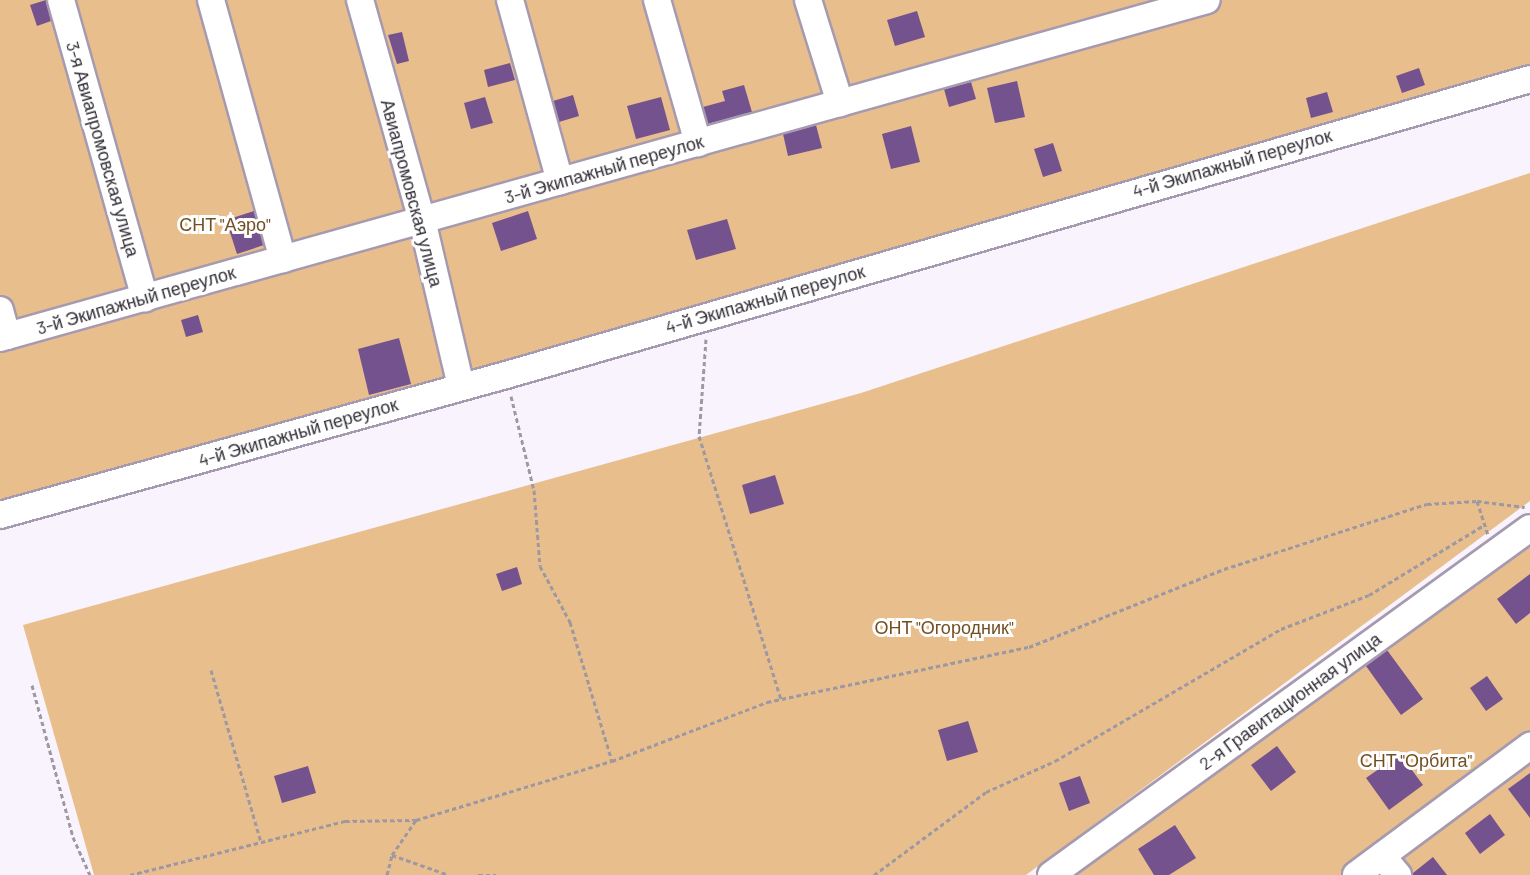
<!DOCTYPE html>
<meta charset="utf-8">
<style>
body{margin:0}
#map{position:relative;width:1530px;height:875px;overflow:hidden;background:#f8f3fc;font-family:Barlow,sans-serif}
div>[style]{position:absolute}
.green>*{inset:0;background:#e9be8d}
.building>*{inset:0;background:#74528d}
.path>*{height:3px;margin-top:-1.5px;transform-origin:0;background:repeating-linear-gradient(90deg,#9d98a1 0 4.5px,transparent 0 7.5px)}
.roads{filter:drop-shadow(2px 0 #a69ab0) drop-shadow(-2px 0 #a69ab0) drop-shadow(0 2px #a69ab0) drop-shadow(0 -2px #a69ab0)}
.minor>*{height:26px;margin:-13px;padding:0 13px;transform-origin:13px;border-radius:13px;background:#fff}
span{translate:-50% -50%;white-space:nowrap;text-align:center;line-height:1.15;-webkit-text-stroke:6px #fff;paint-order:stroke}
.street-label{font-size:18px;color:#342f38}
.park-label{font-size:18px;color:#724f21}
</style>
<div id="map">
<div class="green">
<i style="clip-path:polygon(0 0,1530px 0,1530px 85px,0 522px)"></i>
<i style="clip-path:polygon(1530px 173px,1530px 501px,1026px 875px,94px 875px,23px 625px,861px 393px)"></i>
<i style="clip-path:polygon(1530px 532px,1530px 875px,1065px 875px)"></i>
</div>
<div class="building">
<i style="clip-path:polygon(46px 0,51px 21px,37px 26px,30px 5px)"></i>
<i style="clip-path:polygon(917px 11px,925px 37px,895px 46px,887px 20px)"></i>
<i style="clip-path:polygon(402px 32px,409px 61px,397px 64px,388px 35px)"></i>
<i style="clip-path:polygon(510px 63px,515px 80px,488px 87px,484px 70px)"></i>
<i style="clip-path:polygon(1419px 68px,1425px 85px,1402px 93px,1396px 76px)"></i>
<i style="clip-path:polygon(1017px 81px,1025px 117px,995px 123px,987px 88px)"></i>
<i style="clip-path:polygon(971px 82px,976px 99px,949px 107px,944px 89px)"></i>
<i style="clip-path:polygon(744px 85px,752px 112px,708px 124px,703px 107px,725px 101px,722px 91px)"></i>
<i style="clip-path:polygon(1327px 92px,1333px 112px,1311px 118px,1306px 98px)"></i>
<i style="clip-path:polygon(573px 95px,579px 116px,559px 122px,553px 101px)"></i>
<i style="clip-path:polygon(485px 97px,493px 123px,471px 129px,464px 103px)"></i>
<i style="clip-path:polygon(661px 97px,670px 130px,636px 139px,627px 106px)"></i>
<i style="clip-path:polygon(816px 125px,822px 148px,788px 156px,783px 134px)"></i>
<i style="clip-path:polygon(911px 126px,920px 162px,891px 169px,882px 134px)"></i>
<i style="clip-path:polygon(1053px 143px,1062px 171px,1043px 177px,1034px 149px)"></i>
<i style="clip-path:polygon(254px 211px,264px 245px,237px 254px,226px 220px)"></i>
<i style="clip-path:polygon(528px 211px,537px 239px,501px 251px,492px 223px)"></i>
<i style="clip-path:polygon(727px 219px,736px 249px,696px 260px,687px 230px)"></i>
<i style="clip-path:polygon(198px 315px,203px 332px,186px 337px,181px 320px)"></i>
<i style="clip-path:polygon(399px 338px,411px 384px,369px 395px,358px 349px)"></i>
<i style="clip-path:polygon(775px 475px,784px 504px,750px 514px,742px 485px)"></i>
<i style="clip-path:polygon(517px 567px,522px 584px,502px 591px,496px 574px)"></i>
<i style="clip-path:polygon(1530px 574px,1530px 613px,1516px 624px,1497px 599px)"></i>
<i style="clip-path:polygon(1387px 650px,1423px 699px,1401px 715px,1366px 666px)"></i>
<i style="clip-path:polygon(1487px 676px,1503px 699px,1486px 711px,1470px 688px)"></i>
<i style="clip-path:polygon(968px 721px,978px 752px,947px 761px,938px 730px)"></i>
<i style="clip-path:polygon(1277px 746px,1296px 772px,1271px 791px,1251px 765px)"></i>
<i style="clip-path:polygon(1400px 754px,1423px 785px,1389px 810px,1366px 778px)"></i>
<i style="clip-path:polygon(308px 766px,316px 793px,282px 803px,274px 776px)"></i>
<i style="clip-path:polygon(1530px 773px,1530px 818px,1508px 789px)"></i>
<i style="clip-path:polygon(1080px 776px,1090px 803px,1069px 811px,1059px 783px)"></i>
<i style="clip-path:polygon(1490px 814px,1505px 835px,1480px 854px,1465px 833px)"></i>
<i style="clip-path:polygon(1175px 825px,1196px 858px,1169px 875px,1154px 875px,1138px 849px)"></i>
<i style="clip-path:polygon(1433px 857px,1447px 875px,1413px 875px,1413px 873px)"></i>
</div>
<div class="path">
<i style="left:706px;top:339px;width:97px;rotate:94.1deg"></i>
<i style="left:699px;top:436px;width:275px;rotate:72.7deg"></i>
<i style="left:511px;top:396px;width:97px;rotate:76.3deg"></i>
<i style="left:534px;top:490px;width:76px;rotate:85.5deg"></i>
<i style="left:540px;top:566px;width:64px;rotate:61.8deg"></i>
<i style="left:570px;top:622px;width:145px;rotate:73.2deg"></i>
<i style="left:1477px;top:501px;width:35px;rotate:72deg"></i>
<i style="left:211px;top:670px;width:179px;rotate:73.8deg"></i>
<i style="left:32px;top:685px;width:157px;rotate:74.9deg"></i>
<i style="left:73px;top:837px;width:42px;rotate:65.9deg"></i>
<i style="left:392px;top:855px;width:60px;rotate:19.3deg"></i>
<i style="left:130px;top:875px;width:222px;rotate:-14.1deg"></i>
<i style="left:345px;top:821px;width:71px;rotate:-0.8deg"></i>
<i style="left:387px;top:875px;width:21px;rotate:-76deg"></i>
<i style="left:392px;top:855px;width:42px;rotate:-55.6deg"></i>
<i style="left:416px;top:820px;width:205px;rotate:-16.8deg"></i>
<i style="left:612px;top:761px;width:166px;rotate:-20.8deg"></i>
<i style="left:767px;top:702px;width:268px;rotate:-11.9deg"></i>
<i style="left:1029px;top:647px;width:210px;rotate:-21.8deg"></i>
<i style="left:1224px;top:569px;width:213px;rotate:-17.8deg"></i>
<i style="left:1427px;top:504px;width:50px;rotate:-3.4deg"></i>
<i style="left:1477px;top:501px;width:48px;rotate:7.1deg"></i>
<i style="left:478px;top:875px;width:18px"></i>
<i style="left:874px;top:875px;width:139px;rotate:-36.5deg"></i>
<i style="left:986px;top:792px;width:76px;rotate:-24.2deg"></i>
<i style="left:1055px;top:761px;width:262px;rotate:-30.3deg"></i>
<i style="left:1281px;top:629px;width:94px;rotate:-21.1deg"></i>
<i style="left:1369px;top:595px;width:135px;rotate:-31.3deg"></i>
</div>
<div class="roads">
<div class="minor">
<i style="left:61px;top:0;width:310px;rotate:74.3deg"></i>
<i style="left:211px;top:0;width:269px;rotate:74.5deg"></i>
<i style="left:360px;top:0;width:229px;rotate:74.3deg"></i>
<i style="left:422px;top:220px;width:171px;rotate:76.8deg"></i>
<i style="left:510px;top:0;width:188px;rotate:74.6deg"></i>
<i style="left:657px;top:0;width:149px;rotate:74deg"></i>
<i style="left:808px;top:0;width:108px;rotate:72.7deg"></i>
<i style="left:0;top:310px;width:27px;rotate:75deg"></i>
<i style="left:0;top:338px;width:1253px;rotate:-15.64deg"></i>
<i style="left:0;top:515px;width:525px;rotate:-15.47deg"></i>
<i style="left:506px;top:375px;width:1066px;rotate:-16.12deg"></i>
<i style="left:1382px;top:856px;width:25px;rotate:50deg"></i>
<i style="left:1051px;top:875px;width:591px;rotate:-35.92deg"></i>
<i style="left:1356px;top:875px;width:217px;rotate:-36.6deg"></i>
</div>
</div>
<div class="street-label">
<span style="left:103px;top:149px;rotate:74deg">3-я Авиапромовская улица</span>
<span style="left:1232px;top:163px;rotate:-16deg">4-й Экипажный переулок</span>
<span style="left:604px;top:169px;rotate:-16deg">3-й Экипажный переулок</span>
<span style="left:412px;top:193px;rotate:75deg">Авиапромовская улица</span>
<span style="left:765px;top:299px;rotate:-16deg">4-й Экипажный переулок</span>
<span style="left:136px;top:300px;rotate:-16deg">3-й Экипажный переулок</span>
<span style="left:298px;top:432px;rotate:-16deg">4-й Экипажный переулок</span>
<span style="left:1290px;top:701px;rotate:-36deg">2-я Гравитационная улица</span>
</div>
<div class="park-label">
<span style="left:225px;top:224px">СНТ "Аэро"</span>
<span style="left:944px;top:627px">ОНТ "Огородник"</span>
<span style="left:1416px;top:760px">СНТ "Орбита"</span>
</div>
</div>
